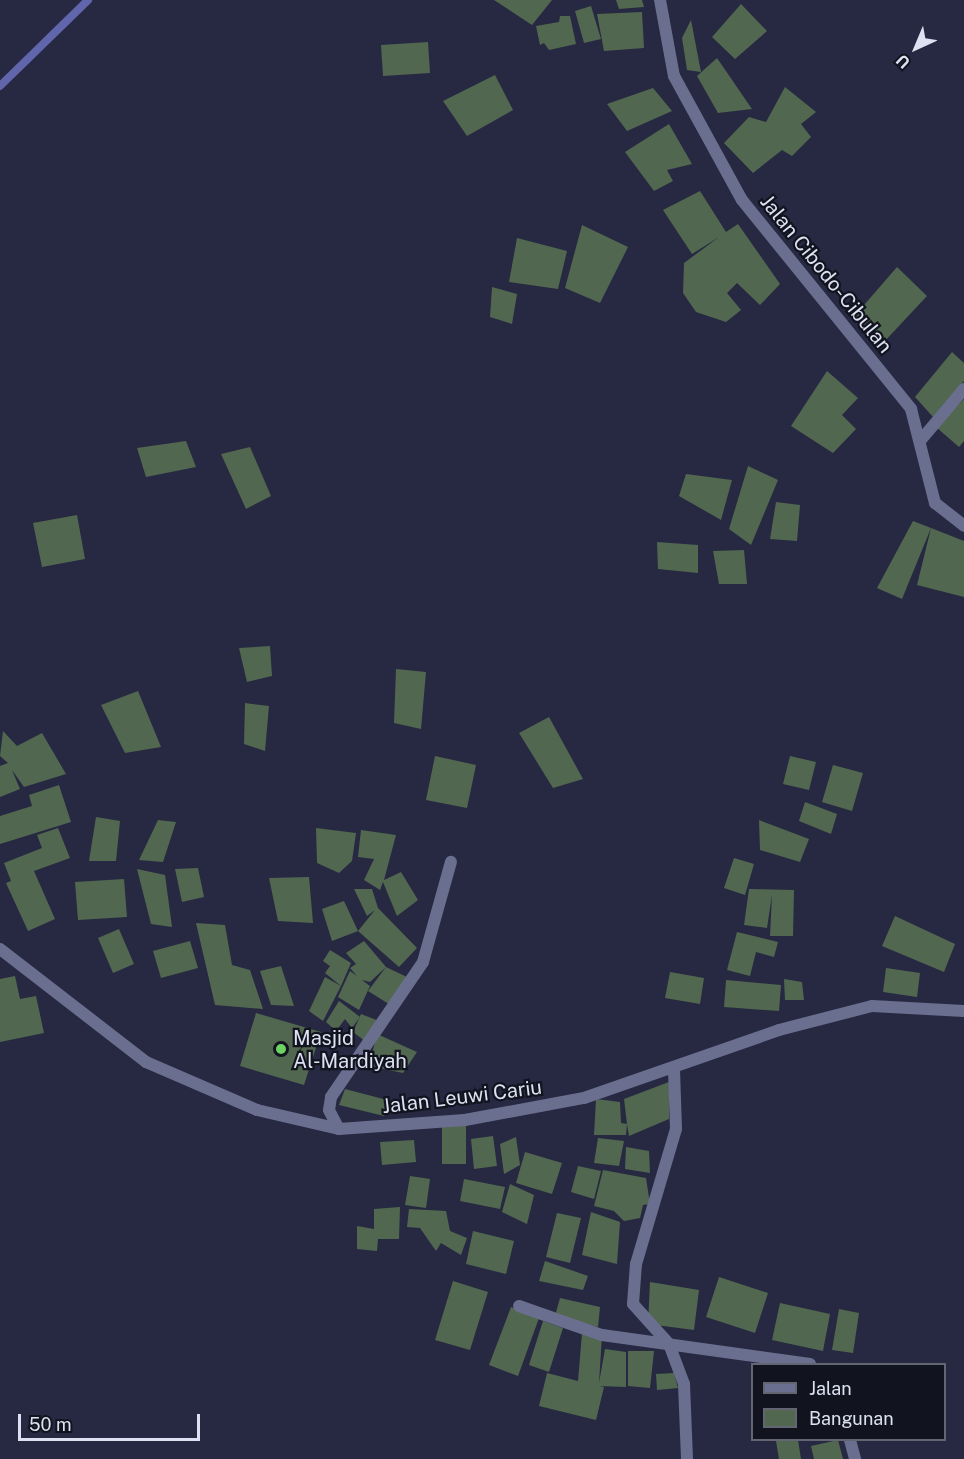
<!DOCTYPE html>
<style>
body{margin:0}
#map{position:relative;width:964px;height:1459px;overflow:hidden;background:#262941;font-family:"Public Sans",sans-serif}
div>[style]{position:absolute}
.stream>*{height:8px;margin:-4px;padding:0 4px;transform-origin:4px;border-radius:4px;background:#6065ac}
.building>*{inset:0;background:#52674f}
.street>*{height:12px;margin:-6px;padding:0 6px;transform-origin:6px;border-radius:6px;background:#6b6f8f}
.dots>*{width:16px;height:16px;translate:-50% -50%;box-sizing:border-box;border:3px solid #11131e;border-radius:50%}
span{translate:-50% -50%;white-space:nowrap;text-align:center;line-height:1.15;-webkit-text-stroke:4.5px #11131e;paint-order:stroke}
.street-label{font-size:20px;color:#dee1f1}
.poi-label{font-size:20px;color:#dee1f1}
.left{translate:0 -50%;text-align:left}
.legend{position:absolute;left:751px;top:1363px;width:195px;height:78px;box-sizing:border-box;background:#11131e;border:2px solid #636572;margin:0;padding:8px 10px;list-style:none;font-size:18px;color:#dee1f1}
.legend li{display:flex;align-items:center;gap:12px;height:30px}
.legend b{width:30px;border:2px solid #636572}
.north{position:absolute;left:886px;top:18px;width:60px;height:60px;-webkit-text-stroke:4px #11131e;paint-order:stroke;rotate:224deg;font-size:16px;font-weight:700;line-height:24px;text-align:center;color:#dee1f1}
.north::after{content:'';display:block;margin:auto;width:21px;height:27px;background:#dee1f1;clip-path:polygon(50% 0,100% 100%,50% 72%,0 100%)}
.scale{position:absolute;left:18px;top:1414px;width:182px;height:27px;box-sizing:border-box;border:3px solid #dee1f1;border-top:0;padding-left:8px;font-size:18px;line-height:21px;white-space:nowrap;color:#dee1f1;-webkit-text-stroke:4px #11131e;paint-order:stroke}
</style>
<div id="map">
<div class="stream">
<i style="left:0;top:86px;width:123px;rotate:-44.3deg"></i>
</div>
<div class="building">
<i style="clip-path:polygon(494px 0,552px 0,532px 25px)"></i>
<i style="clip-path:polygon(616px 0,642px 0,644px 7px,619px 9px)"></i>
<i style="clip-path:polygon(741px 4px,767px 31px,735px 59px,712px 37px)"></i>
<i style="clip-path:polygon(591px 6px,601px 39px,584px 43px,575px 11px)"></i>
<i style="clip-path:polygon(642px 12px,644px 48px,604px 51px,597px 14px)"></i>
<i style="clip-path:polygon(560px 16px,570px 16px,576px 44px,549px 50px,544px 43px,540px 45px,536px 26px,559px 22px)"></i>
<i style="clip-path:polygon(691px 20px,701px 72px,687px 70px,682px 38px)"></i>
<i style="clip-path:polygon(428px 42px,430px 73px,383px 76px,381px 45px)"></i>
<i style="clip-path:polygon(717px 58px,752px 109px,718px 113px,697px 76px)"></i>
<i style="clip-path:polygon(495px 75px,513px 110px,467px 136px,443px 101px)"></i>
<i style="clip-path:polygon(785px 87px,816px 112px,801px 124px,811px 137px,792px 156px,782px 150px,753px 173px,724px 143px,749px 117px,766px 122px)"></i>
<i style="clip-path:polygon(653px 88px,672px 111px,627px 131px,607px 104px)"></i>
<i style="clip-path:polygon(669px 124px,692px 164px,667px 170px,673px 181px,654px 191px,625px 152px)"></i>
<i style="clip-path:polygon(700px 191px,726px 232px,738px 224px,780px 284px,760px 305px,737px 283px,727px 293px,741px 310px,726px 322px,696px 312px,683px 293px,684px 263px,719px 237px,692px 254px,663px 210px)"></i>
<i style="clip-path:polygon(582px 225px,628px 247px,600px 303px,565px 288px)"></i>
<i style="clip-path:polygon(517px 238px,567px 251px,558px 289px,509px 282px)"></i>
<i style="clip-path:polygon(897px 267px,927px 296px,883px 343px,852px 319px)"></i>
<i style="clip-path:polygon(492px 287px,517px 294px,512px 324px,490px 317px)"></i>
<i style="clip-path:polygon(952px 352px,964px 363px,964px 381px,933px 417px,915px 397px)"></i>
<i style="clip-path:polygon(827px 371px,858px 398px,842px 415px,856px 429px,833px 453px,791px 426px)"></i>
<i style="clip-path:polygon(964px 399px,964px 441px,959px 447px,936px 427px)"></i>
<i style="clip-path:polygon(186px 441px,196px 467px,146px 477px,137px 448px)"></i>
<i style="clip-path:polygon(250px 447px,271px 496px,246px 509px,221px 454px)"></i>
<i style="clip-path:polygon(748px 466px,778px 480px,751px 545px,729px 529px)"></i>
<i style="clip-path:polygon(686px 474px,732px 480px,721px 520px,679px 496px)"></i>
<i style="clip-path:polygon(776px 502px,800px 505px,797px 541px,770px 539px)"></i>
<i style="clip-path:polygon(77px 515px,85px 559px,42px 567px,33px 523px)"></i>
<i style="clip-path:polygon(913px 521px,931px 528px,902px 599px,877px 588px)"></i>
<i style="clip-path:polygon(931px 528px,964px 541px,964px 597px,917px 585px)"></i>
<i style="clip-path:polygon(657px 542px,698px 545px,698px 573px,658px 569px)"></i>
<i style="clip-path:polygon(744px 550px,747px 584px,719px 584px,713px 551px)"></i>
<i style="clip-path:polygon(270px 646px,272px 676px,247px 682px,239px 648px)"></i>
<i style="clip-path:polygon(396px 669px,426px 672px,421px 729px,394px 723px)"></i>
<i style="clip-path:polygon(138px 691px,161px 747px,125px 753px,101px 705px)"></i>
<i style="clip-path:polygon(245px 703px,269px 706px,265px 751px,244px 744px)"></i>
<i style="clip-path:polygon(549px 717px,583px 779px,553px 788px,519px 733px)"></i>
<i style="clip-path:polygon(3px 731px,17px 746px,42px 733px,66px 774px,24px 787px,12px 770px,20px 789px,0 797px,0 766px,8px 763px,0 756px)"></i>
<i style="clip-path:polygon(435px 756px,476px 765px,467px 808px,426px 800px)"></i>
<i style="clip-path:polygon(790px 756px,816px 762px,809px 790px,783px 784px)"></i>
<i style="clip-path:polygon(833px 765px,863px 773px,852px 811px,822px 802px)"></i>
<i style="clip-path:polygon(59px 785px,71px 822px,0 844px,0 816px,32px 806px,29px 795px)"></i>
<i style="clip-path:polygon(805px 802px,837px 814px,831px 834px,799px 821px)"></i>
<i style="clip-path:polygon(96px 817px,120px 821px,116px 861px,89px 861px)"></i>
<i style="clip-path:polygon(158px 820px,176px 822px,163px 862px,139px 860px)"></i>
<i style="clip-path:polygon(759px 820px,809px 839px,800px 862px,760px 850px)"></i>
<i style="clip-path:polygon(58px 828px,70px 858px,34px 871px,55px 919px,28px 931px,6px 883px,11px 881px,4px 863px,42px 848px,37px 835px)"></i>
<i style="clip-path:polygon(316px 828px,356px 833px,352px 861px,339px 873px,317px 863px)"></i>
<i style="clip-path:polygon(361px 830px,396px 835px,384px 880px,401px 872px,418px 900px,397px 916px,383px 882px,380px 890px,364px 880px,374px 859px,358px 857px)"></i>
<i style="clip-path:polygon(734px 858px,754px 864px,745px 895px,724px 888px)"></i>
<i style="clip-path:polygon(198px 868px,204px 897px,182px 902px,175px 869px)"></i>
<i style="clip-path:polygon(137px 869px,165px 875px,172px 927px,151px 924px)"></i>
<i style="clip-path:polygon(309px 877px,313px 923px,278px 921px,269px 878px)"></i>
<i style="clip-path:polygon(124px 879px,127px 917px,78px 920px,75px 882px)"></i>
<i style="clip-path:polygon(354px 889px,372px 889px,378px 908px,417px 948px,399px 967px,358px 931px,332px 941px,322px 909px,344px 901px,358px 931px,375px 910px,367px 916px)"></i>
<i style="clip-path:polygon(749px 889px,794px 890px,793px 936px,770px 936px,772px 895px,767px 928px,744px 925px)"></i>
<i style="clip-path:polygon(895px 916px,955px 944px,944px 972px,882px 946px)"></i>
<i style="clip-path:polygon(196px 923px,225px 925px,232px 965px,250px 970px,263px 1009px,215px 1005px)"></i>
<i style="clip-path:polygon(119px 929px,134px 964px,113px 973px,98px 938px)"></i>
<i style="clip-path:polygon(737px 932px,778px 942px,774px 957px,756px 952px,750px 976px,727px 970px)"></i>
<i style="clip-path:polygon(190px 941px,198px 968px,161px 978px,153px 951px)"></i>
<i style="clip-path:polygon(364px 941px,386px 967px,409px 978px,392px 1006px,368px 991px,386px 967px,370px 982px,362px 980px,370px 986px,359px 1010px,338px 997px,350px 971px,357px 976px,350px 968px,356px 964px,346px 953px)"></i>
<i style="clip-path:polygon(330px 950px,351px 963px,341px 986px,325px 973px,330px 966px,323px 961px)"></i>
<i style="clip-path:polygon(281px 966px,294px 1006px,271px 1005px,260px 971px)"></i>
<i style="clip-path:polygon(886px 968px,920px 973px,917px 997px,883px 992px)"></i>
<i style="clip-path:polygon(670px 972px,704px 978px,700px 1004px,665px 998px)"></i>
<i style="clip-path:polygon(15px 976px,20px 999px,36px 996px,44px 1033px,0 1042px,0 979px)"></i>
<i style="clip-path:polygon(325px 977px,341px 986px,323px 1021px,309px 1011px)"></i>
<i style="clip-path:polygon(784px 979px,802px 982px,804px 1000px,785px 1000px)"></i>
<i style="clip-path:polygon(726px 980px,781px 985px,779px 1011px,724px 1007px)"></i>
<i style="clip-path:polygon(339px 1001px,360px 1017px,352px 1028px,345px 1019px,336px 1031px,326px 1022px)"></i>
<i style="clip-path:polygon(256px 1013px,321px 1032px,304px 1085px,240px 1066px)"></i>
<i style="clip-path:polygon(361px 1014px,379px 1021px,370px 1045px,353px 1032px)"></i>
<i style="clip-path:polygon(377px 1034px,417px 1052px,403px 1073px,369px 1066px)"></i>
<i style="clip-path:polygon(669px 1082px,669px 1119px,629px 1136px,627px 1124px,626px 1135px,594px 1135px,596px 1099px,620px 1102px,621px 1123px,627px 1124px,624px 1099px)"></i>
<i style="clip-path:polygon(345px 1089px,391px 1101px,384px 1116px,339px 1105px)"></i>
<i style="clip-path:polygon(442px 1125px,466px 1125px,466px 1164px,442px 1164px)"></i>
<i style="clip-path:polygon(493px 1136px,497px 1166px,474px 1169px,471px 1139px)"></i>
<i style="clip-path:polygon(516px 1137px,520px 1165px,504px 1174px,500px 1144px)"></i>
<i style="clip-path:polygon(598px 1138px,624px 1141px,619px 1166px,594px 1163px)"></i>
<i style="clip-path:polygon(414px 1140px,416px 1162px,382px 1165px,380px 1142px)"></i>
<i style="clip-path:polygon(626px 1147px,649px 1151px,650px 1173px,625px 1169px)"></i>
<i style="clip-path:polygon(525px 1152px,562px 1163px,552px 1194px,516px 1183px)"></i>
<i style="clip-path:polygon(578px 1166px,601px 1171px,594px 1199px,571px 1192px)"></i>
<i style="clip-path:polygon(603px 1170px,646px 1178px,650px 1204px,643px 1205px,640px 1218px,624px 1221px,614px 1211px,594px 1206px)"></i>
<i style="clip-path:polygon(410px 1176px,430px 1179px,426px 1208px,405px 1205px)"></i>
<i style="clip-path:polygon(464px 1179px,505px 1187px,500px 1209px,460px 1201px)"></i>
<i style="clip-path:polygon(510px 1184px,534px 1195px,527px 1224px,502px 1212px)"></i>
<i style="clip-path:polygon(400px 1207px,399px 1239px,378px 1239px,377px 1251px,357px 1249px,357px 1226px,374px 1229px,374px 1209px)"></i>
<i style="clip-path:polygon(409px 1209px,446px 1211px,450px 1231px,467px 1238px,461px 1255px,441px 1243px,436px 1251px,420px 1228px,407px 1227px)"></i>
<i style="clip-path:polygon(591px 1212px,620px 1222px,617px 1264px,582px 1255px)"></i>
<i style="clip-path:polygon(557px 1213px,581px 1218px,570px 1263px,546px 1257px)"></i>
<i style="clip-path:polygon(473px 1231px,514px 1241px,506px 1274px,466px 1264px)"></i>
<i style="clip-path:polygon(545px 1261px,588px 1276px,583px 1290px,539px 1281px)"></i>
<i style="clip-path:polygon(719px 1277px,768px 1293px,755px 1333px,706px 1317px)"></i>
<i style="clip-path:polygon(453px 1281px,488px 1292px,470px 1350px,435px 1340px)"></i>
<i style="clip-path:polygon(650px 1282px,699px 1290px,694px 1330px,648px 1324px)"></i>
<i style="clip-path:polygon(560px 1298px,600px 1307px,598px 1327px,555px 1316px)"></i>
<i style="clip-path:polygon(780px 1303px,830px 1314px,823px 1351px,772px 1340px)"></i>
<i style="clip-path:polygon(511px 1307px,539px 1318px,518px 1376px,489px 1365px)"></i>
<i style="clip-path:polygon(839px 1309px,859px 1313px,853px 1353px,832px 1350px)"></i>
<i style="clip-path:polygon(543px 1321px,563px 1328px,549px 1372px,529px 1365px)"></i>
<i style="clip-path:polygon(582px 1333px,602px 1335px,599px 1383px,605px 1349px,626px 1352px,626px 1387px,599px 1386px,604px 1387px,596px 1420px,539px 1406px,547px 1373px,578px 1381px)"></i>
<i style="clip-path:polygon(628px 1351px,654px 1351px,650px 1388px,628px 1386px)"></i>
<i style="clip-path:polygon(674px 1373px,678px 1388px,657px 1390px,656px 1374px)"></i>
<i style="clip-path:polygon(798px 1440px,801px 1459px,779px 1459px,776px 1441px)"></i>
<i style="clip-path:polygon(838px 1440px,843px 1459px,814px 1459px,811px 1446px)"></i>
</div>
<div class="street">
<i style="left:660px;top:0;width:77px;rotate:79.6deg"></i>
<i style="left:674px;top:76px;width:141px;rotate:61.3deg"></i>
<i style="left:742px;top:200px;width:269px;rotate:51deg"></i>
<i style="left:911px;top:409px;width:97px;rotate:75.7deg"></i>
<i style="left:935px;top:503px;width:37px;rotate:38deg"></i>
<i style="left:920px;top:441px;width:68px;rotate:-49.8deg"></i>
<i style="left:0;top:949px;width:185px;rotate:37.7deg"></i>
<i style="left:146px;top:1062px;width:121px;rotate:23.4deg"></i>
<i style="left:257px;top:1110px;width:84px;rotate:13deg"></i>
<i style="left:339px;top:1129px;width:126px;rotate:-4.1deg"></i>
<i style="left:465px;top:1120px;width:121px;rotate:-10.5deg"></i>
<i style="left:584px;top:1098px;width:207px;rotate:-19.2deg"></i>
<i style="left:779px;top:1030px;width:96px;rotate:-14.5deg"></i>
<i style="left:872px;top:1006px;width:92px;rotate:3.1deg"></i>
<i style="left:674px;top:1069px;width:60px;rotate:88.1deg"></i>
<i style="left:676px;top:1129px;width:141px;rotate:106.5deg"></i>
<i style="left:636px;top:1264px;width:40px;rotate:94.3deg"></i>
<i style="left:633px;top:1304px;width:54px;rotate:48deg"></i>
<i style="left:669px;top:1344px;width:43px;rotate:69.4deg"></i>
<i style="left:684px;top:1384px;width:75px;rotate:87.7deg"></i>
<i style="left:339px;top:1129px;width:21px;rotate:-118deg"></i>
<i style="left:329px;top:1110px;width:13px;rotate:-81deg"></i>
<i style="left:331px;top:1097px;width:163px;rotate:-55.7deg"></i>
<i style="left:423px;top:962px;width:104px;rotate:-74.4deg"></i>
<i style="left:519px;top:1306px;width:88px;rotate:19.3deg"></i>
<i style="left:602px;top:1335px;width:210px;rotate:7.9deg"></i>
<i style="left:850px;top:1440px;width:20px;rotate:75deg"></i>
</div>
<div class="dots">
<i style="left:281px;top:1049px;background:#6cd362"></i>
</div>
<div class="street-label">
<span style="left:826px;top:274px;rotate:51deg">Jalan Cibodo-Cibulan</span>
<span style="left:462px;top:1097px;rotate:-7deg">Jalan Leuwi Cariu</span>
</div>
<div class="poi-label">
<span class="left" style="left:293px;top:1050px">Masjid<br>Al-Mardiyah</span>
</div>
<ul class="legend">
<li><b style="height:8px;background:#6b6f8f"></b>Jalan</li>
<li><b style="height:16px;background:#52674f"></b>Bangunan</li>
</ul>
<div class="north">U</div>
<div class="scale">50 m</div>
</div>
